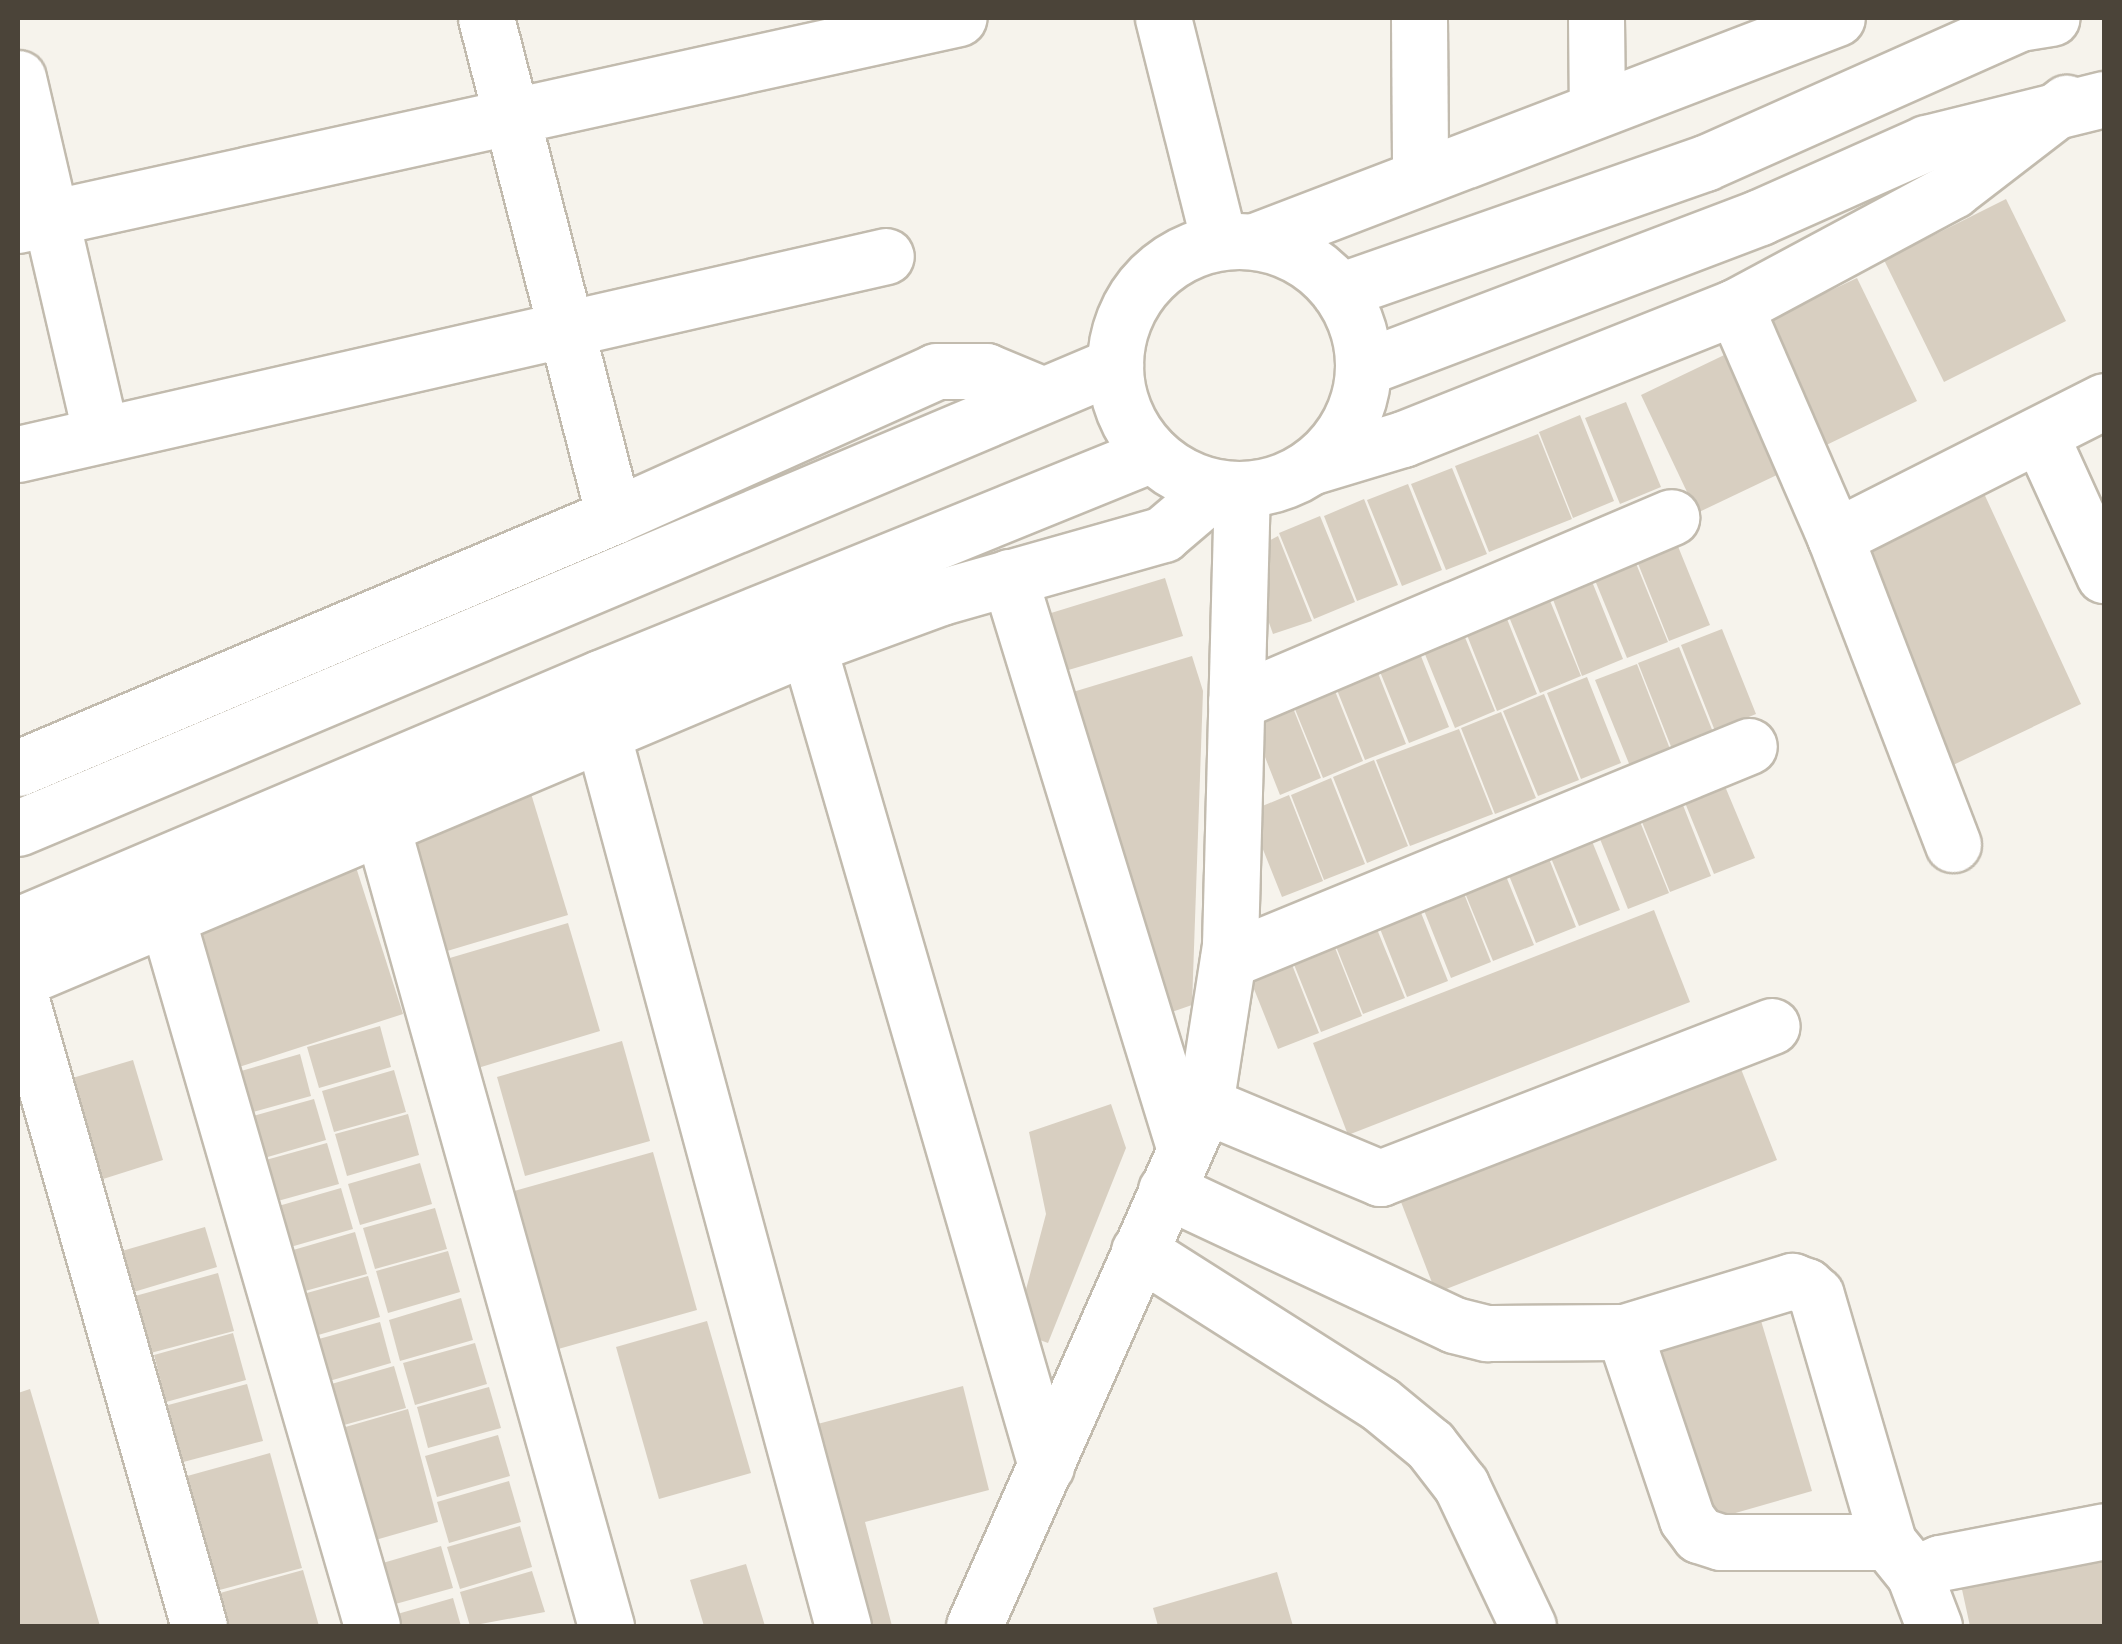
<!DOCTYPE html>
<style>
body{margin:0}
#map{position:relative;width:2122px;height:1644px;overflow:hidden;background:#f6f3ec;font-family:Barlow,sans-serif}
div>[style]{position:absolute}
.building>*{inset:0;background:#d8cfc1}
.roads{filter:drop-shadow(2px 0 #c2bbae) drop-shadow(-2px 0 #c2bbae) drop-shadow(0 2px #c2bbae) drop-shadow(0 -2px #c2bbae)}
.minor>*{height:55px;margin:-27.5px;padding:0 27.5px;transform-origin:27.5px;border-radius:27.5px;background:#fff}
.minor>.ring{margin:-27.5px;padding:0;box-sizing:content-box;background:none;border:55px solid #fff;border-radius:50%}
span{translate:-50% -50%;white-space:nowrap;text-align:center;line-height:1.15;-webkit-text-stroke:10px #fff;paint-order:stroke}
.frame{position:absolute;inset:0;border:20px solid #4b4439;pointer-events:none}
</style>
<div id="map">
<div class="building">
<i style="clip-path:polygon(2006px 199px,2066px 321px,1944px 382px,1884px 260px)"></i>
<i style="clip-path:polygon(1857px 278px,1917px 401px,1812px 452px,1752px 328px)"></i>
<i style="clip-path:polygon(1743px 346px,1800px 464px,1697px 513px,1641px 395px)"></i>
<i style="clip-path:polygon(1626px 402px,1661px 487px,1620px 504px,1585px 418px)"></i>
<i style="clip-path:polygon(1580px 415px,1614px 501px,1573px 518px,1539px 432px)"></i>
<i style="clip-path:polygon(1538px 434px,1572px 519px,1489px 552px,1455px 466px)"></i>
<i style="clip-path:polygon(1452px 468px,1487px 554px,1446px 570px,1411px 484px)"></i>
<i style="clip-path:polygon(1408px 484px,1442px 570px,1402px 586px,1367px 500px)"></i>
<i style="clip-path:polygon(1981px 487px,2081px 704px,1951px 766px,1850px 548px)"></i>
<i style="clip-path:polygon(1364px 499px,1398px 585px,1357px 601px,1324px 516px)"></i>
<i style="clip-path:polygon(1320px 516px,1355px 602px,1314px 619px,1279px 533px)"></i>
<i style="clip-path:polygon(1278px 536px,1312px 621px,1273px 634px,1245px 554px)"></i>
<i style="clip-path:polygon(1675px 539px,1710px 625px,1669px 641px,1635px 556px)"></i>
<i style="clip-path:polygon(1633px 556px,1668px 642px,1627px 658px,1592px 573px)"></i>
<i style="clip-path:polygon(1589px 574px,1623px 659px,1582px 676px,1549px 589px)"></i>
<i style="clip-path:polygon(1165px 578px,1183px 636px,1055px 674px,1038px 617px)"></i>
<i style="clip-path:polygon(1546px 591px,1581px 676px,1540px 693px,1505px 607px)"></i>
<i style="clip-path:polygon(1503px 609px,1537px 694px,1497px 711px,1463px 625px)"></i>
<i style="clip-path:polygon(1460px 625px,1495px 711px,1455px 728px,1420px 642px)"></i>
<i style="clip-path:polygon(1722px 629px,1756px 714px,1715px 731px,1681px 645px)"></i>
<i style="clip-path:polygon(1415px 641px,1449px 727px,1409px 743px,1374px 657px)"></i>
<i style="clip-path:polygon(1679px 647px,1713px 732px,1672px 749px,1638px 663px)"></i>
<i style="clip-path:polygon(1192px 656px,1203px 691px,1192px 1005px,1166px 1014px,1063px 695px)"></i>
<i style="clip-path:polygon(1372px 658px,1406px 744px,1365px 760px,1331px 675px)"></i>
<i style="clip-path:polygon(1637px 664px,1670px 749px,1630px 766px,1595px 680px)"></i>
<i style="clip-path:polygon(1329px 676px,1363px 761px,1323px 778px,1288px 692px)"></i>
<i style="clip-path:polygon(1587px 677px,1621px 763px,1581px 779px,1547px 693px)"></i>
<i style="clip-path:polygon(1287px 693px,1321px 778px,1280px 795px,1246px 709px)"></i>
<i style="clip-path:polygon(1544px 694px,1579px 780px,1538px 796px,1503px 711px)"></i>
<i style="clip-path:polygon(1501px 712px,1536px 798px,1495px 814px,1461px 728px)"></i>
<i style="clip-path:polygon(1459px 729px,1493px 814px,1410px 846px,1376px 760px)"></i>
<i style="clip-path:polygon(1374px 760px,1408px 846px,1367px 863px,1333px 777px)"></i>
<i style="clip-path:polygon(1719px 772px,1755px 858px,1714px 874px,1679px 788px)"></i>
<i style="clip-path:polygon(1331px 778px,1365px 864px,1324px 880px,1291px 795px)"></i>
<i style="clip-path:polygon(529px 787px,568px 915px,427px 957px,389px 831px)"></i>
<i style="clip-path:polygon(1677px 790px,1711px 876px,1670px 892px,1636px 807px)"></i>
<i style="clip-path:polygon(1289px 795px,1323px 881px,1282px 897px,1248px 812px)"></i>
<i style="clip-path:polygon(1634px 807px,1669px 893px,1628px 909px,1594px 824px)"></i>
<i style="clip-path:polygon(1585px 824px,1620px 910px,1579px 926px,1544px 841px)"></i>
<i style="clip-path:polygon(1542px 841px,1576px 927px,1536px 943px,1502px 858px)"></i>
<i style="clip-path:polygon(1499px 859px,1534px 945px,1493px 961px,1458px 876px)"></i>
<i style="clip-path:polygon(355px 864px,403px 1014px,236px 1068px,189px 917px)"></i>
<i style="clip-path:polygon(1457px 876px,1491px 962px,1451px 978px,1417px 893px)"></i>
<i style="clip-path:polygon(1414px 895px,1448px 981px,1407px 997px,1373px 911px)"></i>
<i style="clip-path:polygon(1654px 910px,1690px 1002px,1348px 1135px,1313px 1043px)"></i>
<i style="clip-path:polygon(1370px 912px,1405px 998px,1363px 1014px,1329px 929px)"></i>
<i style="clip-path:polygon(568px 923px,600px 1031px,458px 1074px,426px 965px)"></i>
<i style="clip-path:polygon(1328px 930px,1362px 1016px,1321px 1032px,1287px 947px)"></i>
<i style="clip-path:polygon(1285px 947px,1319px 1033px,1278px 1049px,1244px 964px)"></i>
<i style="clip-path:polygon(380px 1026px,391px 1067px,319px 1088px,307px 1047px)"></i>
<i style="clip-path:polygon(622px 1041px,650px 1141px,525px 1176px,497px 1077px)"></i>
<i style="clip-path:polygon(300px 1054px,311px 1096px,239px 1116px,227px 1075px)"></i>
<i style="clip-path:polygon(133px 1060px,163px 1160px,100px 1180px,69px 1079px)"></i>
<i style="clip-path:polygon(1741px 1069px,1777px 1160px,1436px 1293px,1401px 1202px)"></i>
<i style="clip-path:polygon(394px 1070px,406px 1112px,334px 1132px,322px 1091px)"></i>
<i style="clip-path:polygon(314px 1099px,326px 1140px,254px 1161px,242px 1119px)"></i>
<i style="clip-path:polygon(1111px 1104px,1126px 1148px,1048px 1343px,1015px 1331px,1046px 1214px,1029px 1132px)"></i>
<i style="clip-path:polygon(408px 1114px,419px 1155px,347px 1176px,335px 1134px)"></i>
<i style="clip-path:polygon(327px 1143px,339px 1184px,267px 1204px,255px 1163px)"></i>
<i style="clip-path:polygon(653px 1152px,697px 1310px,544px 1353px,500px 1195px)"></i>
<i style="clip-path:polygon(420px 1163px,432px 1204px,360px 1225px,348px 1184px)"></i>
<i style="clip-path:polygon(341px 1188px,353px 1229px,280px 1250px,268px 1209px)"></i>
<i style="clip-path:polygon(435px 1208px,447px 1249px,375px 1269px,363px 1228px)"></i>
<i style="clip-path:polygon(205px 1227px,217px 1267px,127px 1294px,115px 1253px)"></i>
<i style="clip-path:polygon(355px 1232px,367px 1274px,294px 1294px,283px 1253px)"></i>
<i style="clip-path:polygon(448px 1251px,460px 1292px,388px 1313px,376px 1271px)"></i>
<i style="clip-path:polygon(218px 1273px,234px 1331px,143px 1355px,128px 1298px)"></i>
<i style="clip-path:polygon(368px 1276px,380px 1317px,308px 1338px,296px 1296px)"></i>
<i style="clip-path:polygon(461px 1298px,473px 1340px,400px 1361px,389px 1320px)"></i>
<i style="clip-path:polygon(1756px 1304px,1812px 1491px,1704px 1522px,1649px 1336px)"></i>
<i style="clip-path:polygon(707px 1321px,751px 1473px,659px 1499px,616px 1347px)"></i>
<i style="clip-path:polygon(380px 1322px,391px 1363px,319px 1384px,308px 1342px)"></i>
<i style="clip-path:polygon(233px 1333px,246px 1380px,166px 1402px,154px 1355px)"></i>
<i style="clip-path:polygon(475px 1343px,487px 1384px,415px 1405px,403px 1363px)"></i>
<i style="clip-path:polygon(394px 1366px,406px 1408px,333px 1428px,321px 1387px)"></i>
<i style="clip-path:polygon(247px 1384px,263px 1441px,172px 1465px,157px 1408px)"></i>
<i style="clip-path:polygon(963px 1386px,989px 1490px,865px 1522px,892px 1626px,857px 1626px,806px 1427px)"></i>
<i style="clip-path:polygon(489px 1387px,501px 1428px,428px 1448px,417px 1407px)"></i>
<i style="clip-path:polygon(30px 1389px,100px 1626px,18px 1626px,18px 1393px)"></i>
<i style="clip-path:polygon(408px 1409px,438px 1522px,365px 1543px,335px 1430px)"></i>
<i style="clip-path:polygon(498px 1435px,510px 1476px,437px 1497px,425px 1456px)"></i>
<i style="clip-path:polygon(270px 1453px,302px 1568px,212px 1592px,180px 1478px)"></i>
<i style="clip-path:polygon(509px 1481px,521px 1522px,449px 1543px,437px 1502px)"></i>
<i style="clip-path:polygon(520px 1526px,532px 1567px,460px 1589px,447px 1547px)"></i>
<i style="clip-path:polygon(441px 1546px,453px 1588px,381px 1608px,369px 1567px)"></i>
<i style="clip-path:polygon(2104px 1555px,2104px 1626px,1970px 1626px,1961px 1585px)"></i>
<i style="clip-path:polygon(746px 1564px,765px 1626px,704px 1626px,690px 1580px)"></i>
<i style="clip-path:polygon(303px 1570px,319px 1626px,221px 1626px,213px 1595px)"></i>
<i style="clip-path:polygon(532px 1571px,545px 1612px,470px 1626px,460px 1592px)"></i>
<i style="clip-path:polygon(1277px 1572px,1293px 1626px,1158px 1626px,1153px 1608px)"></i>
<i style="clip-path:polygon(453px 1598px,461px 1626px,382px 1626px,380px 1619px)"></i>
</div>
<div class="roads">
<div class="minor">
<i style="left:486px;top:18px;width:514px;rotate:75.59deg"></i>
<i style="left:1163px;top:18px;width:230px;rotate:75.9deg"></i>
<i style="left:1419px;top:18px;width:158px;rotate:89.6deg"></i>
<i style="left:1596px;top:18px;width:90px;rotate:89.4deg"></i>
<i style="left:18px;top:78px;width:366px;rotate:76.9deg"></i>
<i style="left:18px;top:225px;width:963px;rotate:-12.41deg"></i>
<i style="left:1255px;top:241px;width:623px;rotate:-20.96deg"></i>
<i class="ring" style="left:1115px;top:241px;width:193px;height:193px"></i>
<i style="left:1339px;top:291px;width:388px;rotate:-19.3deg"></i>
<i style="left:1705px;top:163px;width:344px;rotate:-24deg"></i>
<i style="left:2019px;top:23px;width:33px;rotate:-9deg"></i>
<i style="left:1735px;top:307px;width:251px;rotate:66.5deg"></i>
<i style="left:1835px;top:537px;width:329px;rotate:69deg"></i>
<i style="left:1363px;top:368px;width:425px;rotate:-20.8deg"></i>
<i style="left:1760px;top:217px;width:182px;rotate:-24deg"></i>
<i style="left:1926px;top:143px;width:183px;rotate:-13.9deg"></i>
<i style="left:2041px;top:437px;width:152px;rotate:65.5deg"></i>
<i style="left:18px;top:454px;width:890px;rotate:-12.85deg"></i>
<i style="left:1310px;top:467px;width:97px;rotate:-16.8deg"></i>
<i style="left:1403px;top:439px;width:357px;rotate:-21.7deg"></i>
<i style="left:1735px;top:307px;width:247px;rotate:-28.2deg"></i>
<i style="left:1953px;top:190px;width:143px;rotate:-37.6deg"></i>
<i style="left:1835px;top:537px;width:301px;rotate:-26.8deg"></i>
<i style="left:1009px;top:577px;width:596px;rotate:72.93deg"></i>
<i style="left:808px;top:646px;width:854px;rotate:73.81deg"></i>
<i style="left:1236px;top:702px;width:473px;rotate:-23deg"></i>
<i style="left:602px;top:733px;width:925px;rotate:74.9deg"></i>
<i style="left:18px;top:768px;width:647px;rotate:-22.92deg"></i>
<i style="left:614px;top:516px;width:353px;rotate:-24.2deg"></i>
<i style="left:936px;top:371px;width:50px"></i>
<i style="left:986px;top:371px;width:60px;rotate:22.7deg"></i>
<i style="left:382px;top:827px;width:830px;rotate:74.34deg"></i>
<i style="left:18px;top:828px;width:1191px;rotate:-22.88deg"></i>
<i style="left:166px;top:915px;width:740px;rotate:73.84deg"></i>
<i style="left:18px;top:925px;width:632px;rotate:-23deg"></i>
<i style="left:600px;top:678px;width:596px;rotate:-22.09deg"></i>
<i style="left:1228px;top:960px;width:563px;rotate:-22.33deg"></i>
<i style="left:18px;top:980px;width:858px;rotate:-22.92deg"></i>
<i style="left:808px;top:646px;width:142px;rotate:-20.2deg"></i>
<i style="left:941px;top:597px;width:231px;rotate:-15.8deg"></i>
<i style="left:1163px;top:534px;width:71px;rotate:-40.4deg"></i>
<i style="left:18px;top:989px;width:662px;rotate:74.14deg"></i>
<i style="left:1205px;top:1105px;width:190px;rotate:22.6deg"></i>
<i style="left:1380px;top:1178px;width:420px;rotate:-21.2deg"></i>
<i style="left:1166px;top:1190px;width:318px;rotate:25.1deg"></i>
<i style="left:1454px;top:1325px;width:34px;rotate:14deg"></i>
<i style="left:1487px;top:1333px;width:137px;rotate:-0.4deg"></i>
<i style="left:1624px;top:1332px;width:197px;rotate:71.4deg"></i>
<i style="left:1687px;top:1519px;width:20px;rotate:53deg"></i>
<i style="left:1699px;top:1535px;width:23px;rotate:18deg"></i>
<i style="left:1721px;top:1542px;width:167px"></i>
<i style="left:1888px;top:1542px;width:41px;rotate:50.9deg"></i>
<i style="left:1914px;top:1574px;width:56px;rotate:69deg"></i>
<i style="left:1139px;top:1251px;width:285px;rotate:32.4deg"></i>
<i style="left:1380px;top:1404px;width:65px;rotate:39.4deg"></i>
<i style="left:1430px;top:1445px;width:51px;rotate:52.2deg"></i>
<i style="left:1461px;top:1485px;width:156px;rotate:64.6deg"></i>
<i style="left:1624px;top:1332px;width:176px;rotate:-16.9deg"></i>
<i style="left:1792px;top:1281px;width:15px;rotate:20deg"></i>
<i style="left:1806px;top:1286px;width:13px;rotate:42deg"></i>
<i style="left:1816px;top:1295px;width:257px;rotate:73.7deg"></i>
<i style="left:1914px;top:1574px;width:28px;rotate:-23deg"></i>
<i style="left:1940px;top:1563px;width:167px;rotate:-11deg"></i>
<i style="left:974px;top:1626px;width:570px;rotate:-66.09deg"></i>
<i style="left:1205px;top:1105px;width:162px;rotate:-81.1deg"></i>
<i style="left:1230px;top:945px;width:455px;rotate:-88.5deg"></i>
</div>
</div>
<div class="frame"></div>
</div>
